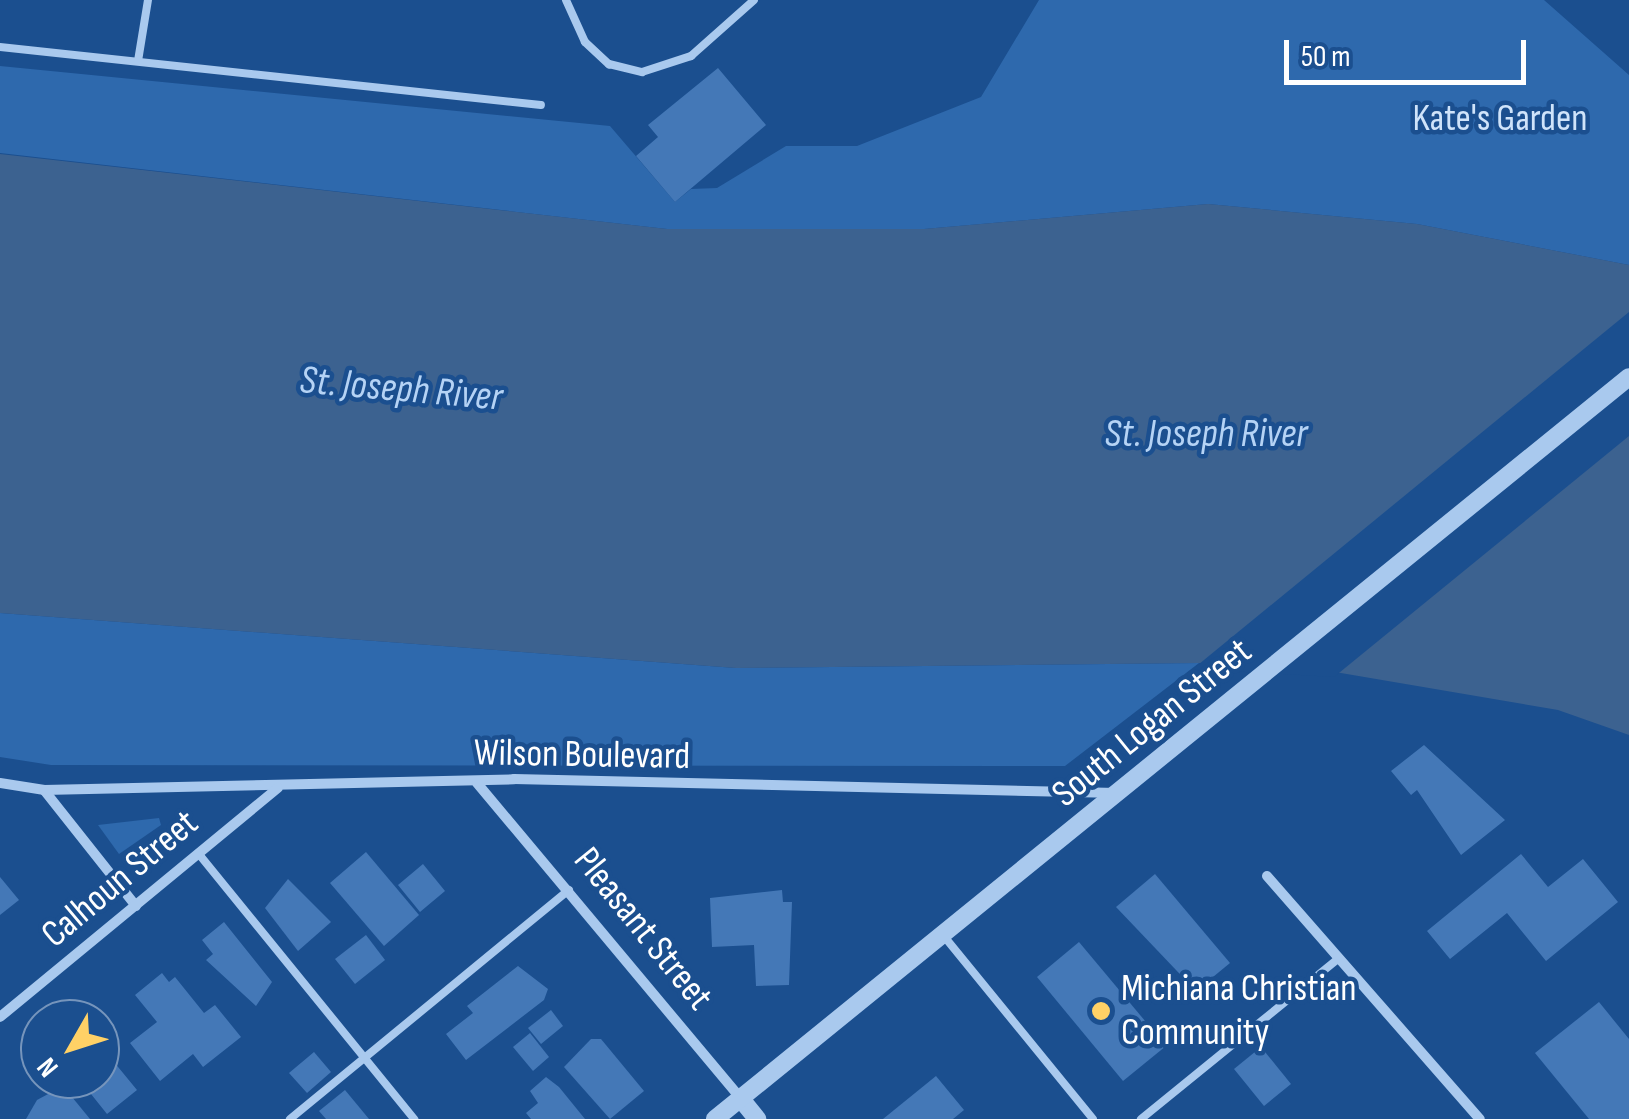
<!DOCTYPE html>
<style>
body{margin:0}
#map{position:relative;width:1629px;height:1119px;overflow:hidden;background:#1b4f8f;font-family:"Sofia Sans Condensed",sans-serif}
div>[style]{position:absolute}
.green>*{inset:0;background:#2e69ad}
.water>*{inset:0;background:#3c6290}
.pier>*{inset:0;background:#1b4f8f}
.building>*{inset:0;background:#4478b7}
.service>*{height:8px;margin:-4px;padding:0 4px;transform-origin:4px;border-radius:4px;background:#a9c9ee}
.minor>*{height:10px;margin:-5px;padding:0 5px;transform-origin:5px;border-radius:5px;background:#a9c9ee}
.tertiary>*{height:18px;margin:-9px;padding:0 9px;transform-origin:9px;border-radius:9px;background:#a9c9ee}
.dots>*{width:28px;height:28px;translate:-50% -50%;box-sizing:border-box;border:5px solid #1b4f8f;border-radius:50%}
span{translate:-50% -50%;white-space:nowrap;text-align:center;line-height:1.15;-webkit-text-stroke:9px #1b4f8f;paint-order:stroke}
.park-label{font-size:38px;color:#cfe3fa}
.street-label{font-size:38px;color:#fff}
.poi-label{font-size:38px;color:#fff}
.left{translate:0 -50%;text-align:left}
.water-label{font-size:40px;color:#b5d3f5;font-style:italic}
.north{position:absolute;left:20px;top:999px;width:100px;height:100px;box-sizing:border-box;background:#1b4f8f;border:2px solid #7695bc;border-radius:50%;rotate:231deg;font-size:28px;font-weight:700;line-height:40px;text-align:center;color:#fff}
.north::after{content:'';display:block;margin:auto;width:35px;height:45px;background:#ffd166;clip-path:polygon(50% 0,100% 100%,50% 72%,0 100%)}
.scale{position:absolute;left:1284px;top:40px;width:242px;height:45px;box-sizing:border-box;border:5px solid #fff;border-top:0;padding-left:12px;font-size:30px;line-height:35px;white-space:nowrap;color:#fff;-webkit-text-stroke:8px #1b4f8f;paint-order:stroke}
</style>
<div id="map">
<div class="green">
<i style="clip-path:polygon(1039px 0,1544px 0,1629px 75px,1629px 265px,1417px 224px,1208px 204px,924px 229px,667px 229px,0 153px,0 66px,610px 126px,675px 202px,691px 189px,717px 188px,786px 146px,857px 146px,981px 97px)"></i>
<i style="clip-path:polygon(0 613px,736px 668px,1199px 663px,1065px 766px,51px 765px,0 757px)"></i>
<i style="clip-path:polygon(159px 818px,161px 825px,119px 854px,98px 825px)"></i>
</div>
<div class="water">
<i style="clip-path:polygon(0 154px,667px 229px,924px 229px,1208px 204px,1417px 224px,1629px 265px,1629px 735px,1558px 710px,1335px 672px,1199px 663px,736px 668px,0 613px)"></i>
</div>
<div class="pier">
<i style="clip-path:polygon(1629px 312px,1629px 436px,1334px 677px,1193px 669px)"></i>
</div>
<div class="building">
<i style="clip-path:polygon(718px 68px,766px 125px,675px 202px,636px 156px,658px 137px,648px 125px)"></i>
<i style="clip-path:polygon(1424px 745px,1505px 820px,1461px 855px,1417px 790px,1411px 795px,1391px 771px)"></i>
<i style="clip-path:polygon(366px 852px,419px 915px,384px 946px,330px 883px)"></i>
<i style="clip-path:polygon(1521px 854px,1548px 887px,1583px 859px,1618px 902px,1546px 961px,1507px 913px,1450px 959px,1427px 931px)"></i>
<i style="clip-path:polygon(423px 864px,445px 891px,420px 912px,398px 885px)"></i>
<i style="clip-path:polygon(1155px 874px,1230px 963px,1196px 991px,1116px 907px)"></i>
<i style="clip-path:polygon(0 877px,19px 900px,0 915px)"></i>
<i style="clip-path:polygon(288px 879px,331px 922px,298px 951px,265px 908px)"></i>
<i style="clip-path:polygon(782px 890px,783px 902px,792px 902px,789px 985px,756px 986px,754px 945px,712px 947px,710px 898px)"></i>
<i style="clip-path:polygon(224px 922px,272px 982px,256px 1006px,206px 960px,213px 954px,202px 940px)"></i>
<i style="clip-path:polygon(366px 935px,385px 960px,355px 984px,335px 959px)"></i>
<i style="clip-path:polygon(1079px 942px,1166px 1046px,1123px 1081px,1037px 977px)"></i>
<i style="clip-path:polygon(518px 966px,548px 989px,544px 1000px,466px 1060px,446px 1034px,473px 1013px,467px 1006px)"></i>
<i style="clip-path:polygon(162px 973px,169px 982px,175px 977px,204px 1013px,215px 1005px,241px 1037px,203px 1067px,193px 1054px,160px 1081px,130px 1043px,157px 1022px,135px 995px)"></i>
<i style="clip-path:polygon(1599px 1002px,1629px 1039px,1629px 1119px,1589px 1119px,1535px 1053px)"></i>
<i style="clip-path:polygon(551px 1010px,563px 1026px,541px 1044px,528px 1028px)"></i>
<i style="clip-path:polygon(530px 1033px,549px 1057px,533px 1071px,513px 1047px)"></i>
<i style="clip-path:polygon(591px 1039px,601px 1039px,644px 1091px,610px 1119px,564px 1067px)"></i>
<i style="clip-path:polygon(100px 1045px,137px 1090px,107px 1114px,79px 1079px,100px 1079px)"></i>
<i style="clip-path:polygon(1261px 1047px,1291px 1084px,1264px 1106px,1234px 1069px)"></i>
<i style="clip-path:polygon(314px 1052px,331px 1072px,307px 1093px,289px 1073px)"></i>
<i style="clip-path:polygon(936px 1076px,964px 1110px,953px 1119px,883px 1119px)"></i>
<i style="clip-path:polygon(546px 1077px,559px 1087px,585px 1119px,531px 1119px,526px 1113px,538px 1103px,530px 1091px)"></i>
<i style="clip-path:polygon(63px 1086px,90px 1119px,26px 1119px,37px 1100px)"></i>
<i style="clip-path:polygon(345px 1090px,369px 1119px,326px 1119px,319px 1111px)"></i>
</div>
<div class="service">
<i style="left:566px;top:0;width:46px;rotate:65.7deg"></i>
<i style="left:585px;top:42px;width:33px;rotate:43deg"></i>
<i style="left:609px;top:64px;width:34px;rotate:14deg"></i>
<i style="left:642px;top:72px;width:52px;rotate:-18.1deg"></i>
<i style="left:691px;top:56px;width:84px;rotate:-41.6deg"></i>
<i style="left:0;top:47px;width:544px;rotate:6.12deg"></i>
<i style="left:138px;top:61px;width:62px;rotate:-80.7deg"></i>
<i style="left:198px;top:853px;width:343px;rotate:50.9deg"></i>
<i style="left:943px;top:935px;width:237px;rotate:50.8deg"></i>
<i style="left:290px;top:1119px;width:361px;rotate:-39.4deg"></i>
<i style="left:1141px;top:1119px;width:255px;rotate:-39.1deg"></i>
</div>
<div class="minor">
<i style="left:0;top:783px;width:45px;rotate:9deg"></i>
<i style="left:44px;top:790px;width:470px;rotate:-1.3deg"></i>
<i style="left:514px;top:779px;width:603px;rotate:1.33deg"></i>
<i style="left:477px;top:783px;width:412px;rotate:50.1deg"></i>
<i style="left:44px;top:790px;width:148px;rotate:51.6deg"></i>
<i style="left:1267px;top:876px;width:323px;rotate:48.8deg"></i>
<i style="left:0;top:1017px;width:360px;rotate:-39.5deg"></i>
</div>
<div class="tertiary">
<i style="left:741px;top:1099px;width:26px;rotate:51deg"></i>
<i style="left:715px;top:1119px;width:1177px;rotate:-39.07deg"></i>
</div>
<div class="dots">
<i style="left:1101px;top:1011px;background:#ffd166"></i>
</div>
<div class="park-label">
<span style="left:1500px;top:119px">Kate's Garden</span>
</div>
<div class="street-label">
<span style="left:1152px;top:723px;rotate:-39deg">South Logan Street</span>
<span style="left:582px;top:755px;rotate:1deg">Wilson Boulevard</span>
<span style="left:120px;top:879px;rotate:-40deg">Calhoun Street</span>
<span style="left:643px;top:929px;rotate:51deg">Pleasant Street</span>
</div>
<div class="poi-label">
<span class="left" style="left:1121px;top:1011px">Michiana Christian<br>Community</span>
</div>
<div class="water-label">
<span style="left:401px;top:389px;rotate:5deg">St. Joseph River</span>
<span style="left:1206px;top:434px">St. Joseph River</span>
</div>
<div class="north">N</div>
<div class="scale">50 m</div>
</div>
